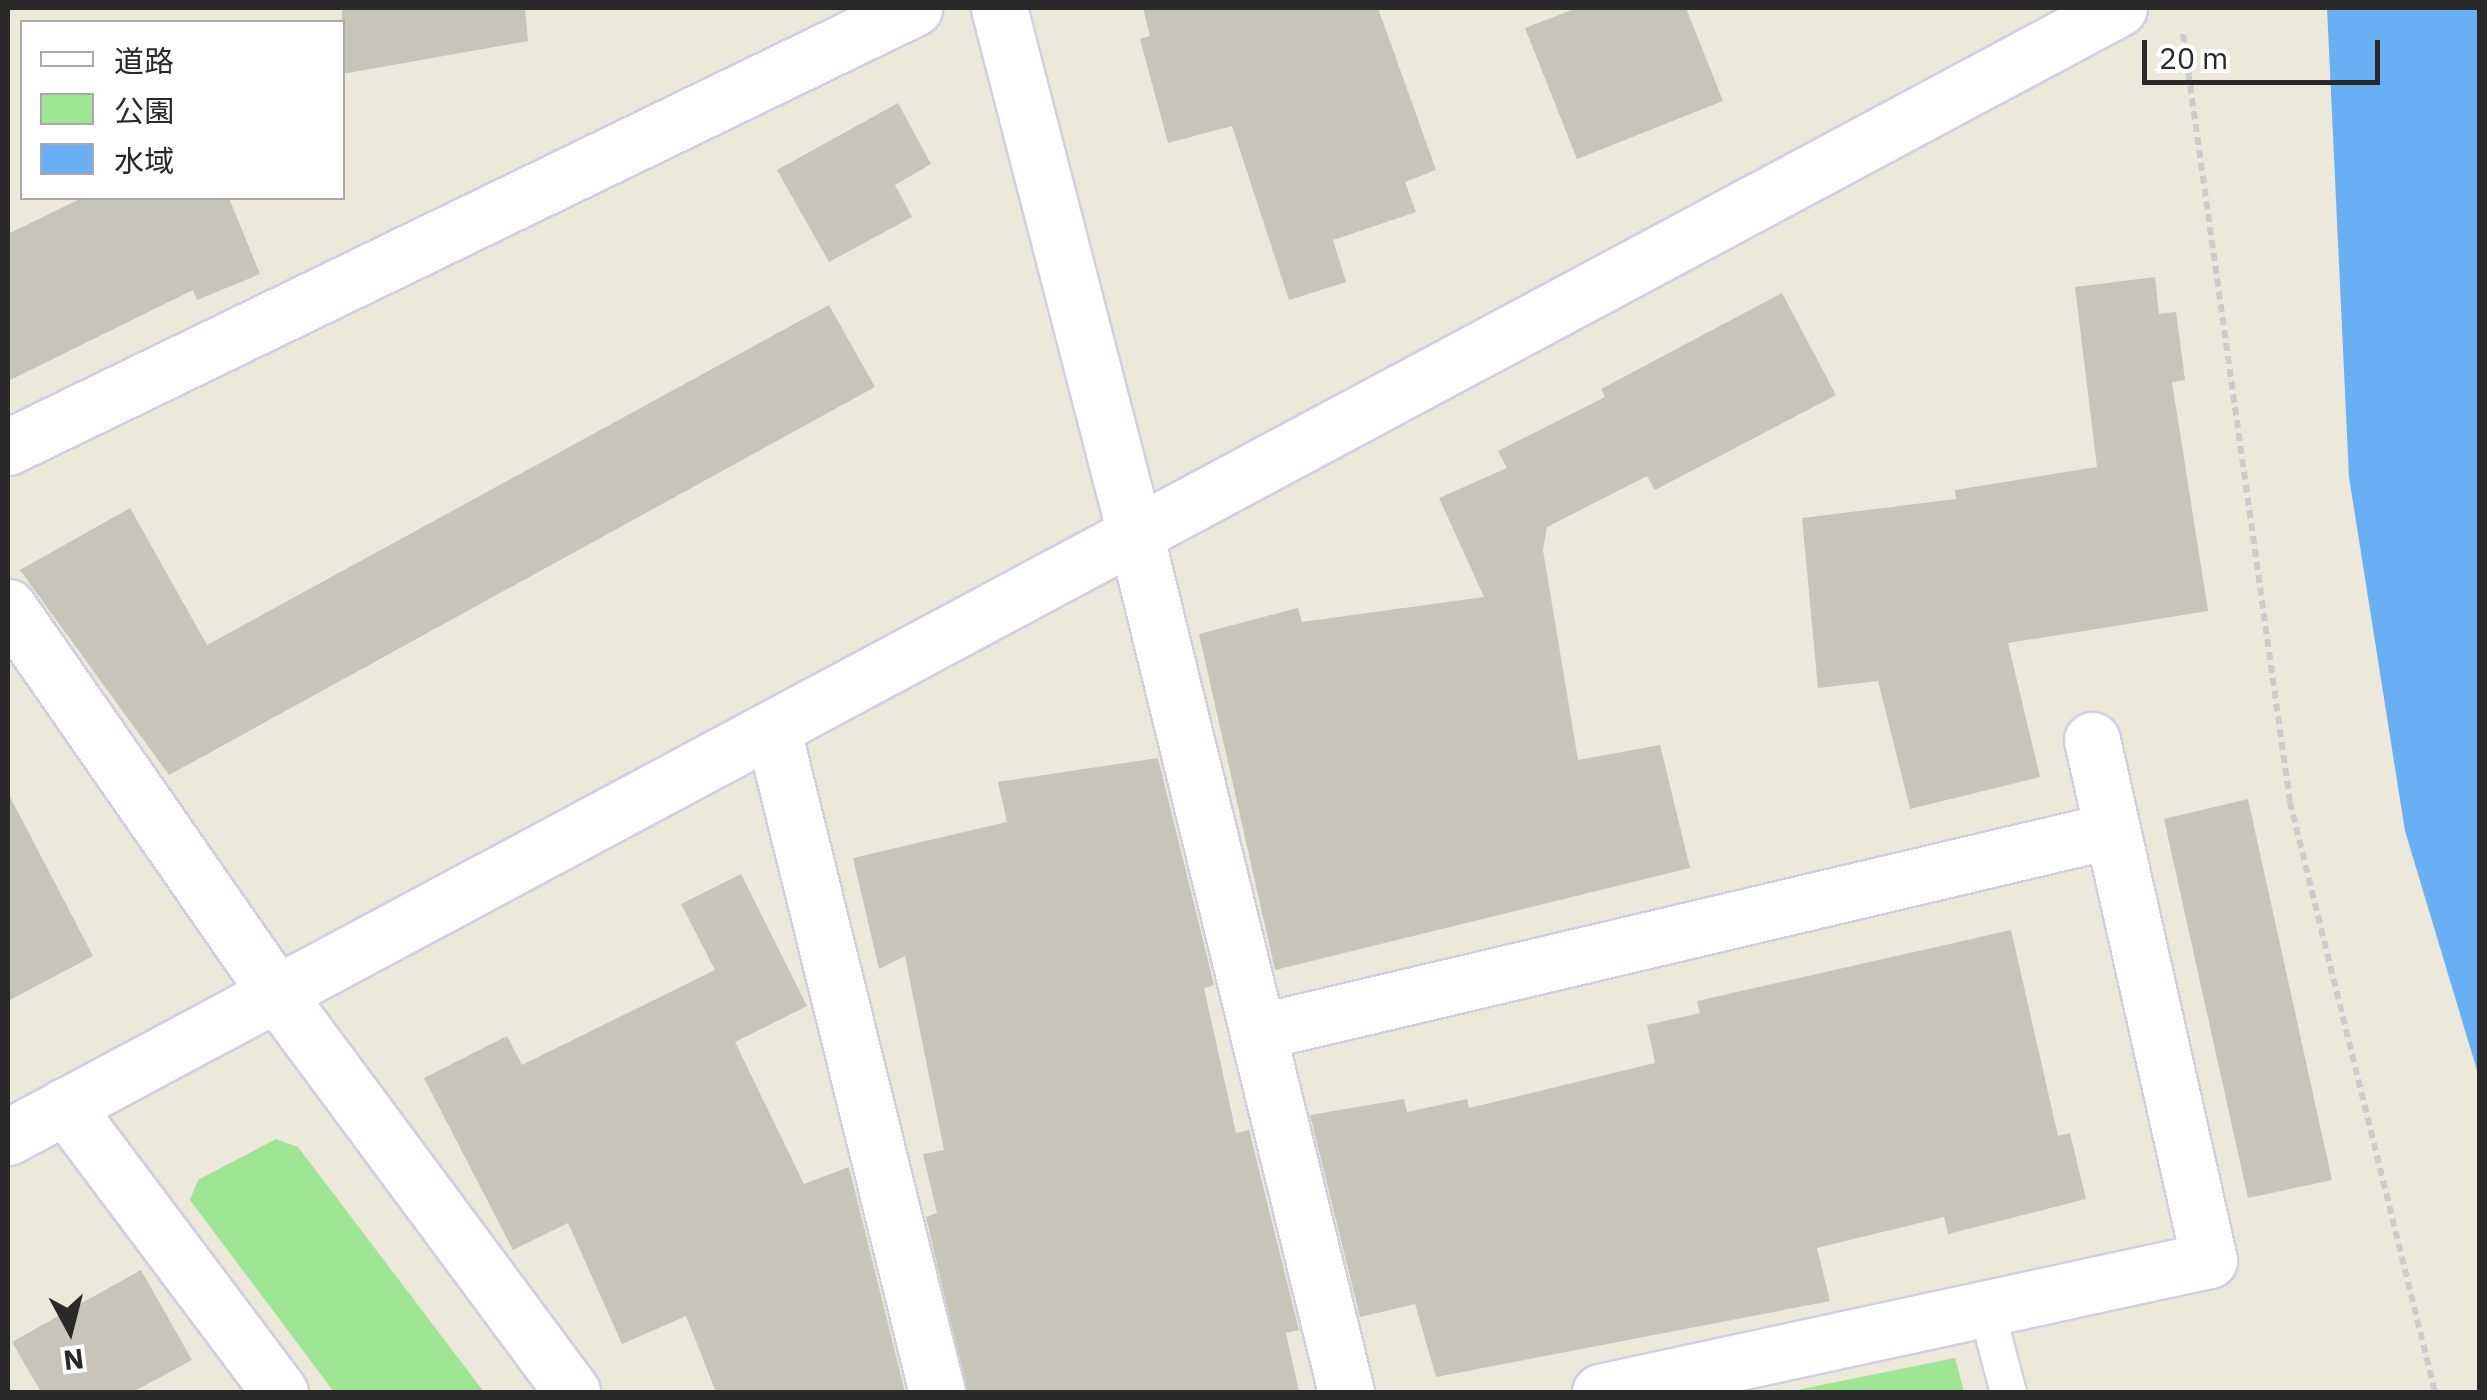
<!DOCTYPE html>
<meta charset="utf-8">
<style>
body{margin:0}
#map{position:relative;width:2487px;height:1400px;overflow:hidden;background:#ece8da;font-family:"IBM Plex Sans","Noto Sans JP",sans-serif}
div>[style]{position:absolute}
.green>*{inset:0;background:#9ee594}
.water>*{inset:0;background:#68b0f3}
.building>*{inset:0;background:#c7c4ba}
.path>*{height:6px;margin-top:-3px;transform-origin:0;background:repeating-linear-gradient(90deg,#ccc 0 8px,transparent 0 13px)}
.roads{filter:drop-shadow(2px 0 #d0cfe3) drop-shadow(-2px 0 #d0cfe3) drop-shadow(0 2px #d0cfe3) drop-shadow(0 -2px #d0cfe3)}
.lane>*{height:35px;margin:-17.5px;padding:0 17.5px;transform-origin:17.5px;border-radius:17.5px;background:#fff}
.street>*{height:55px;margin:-27.5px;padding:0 27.5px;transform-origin:27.5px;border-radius:27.5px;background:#fff}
.secondary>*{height:55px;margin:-27.5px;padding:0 27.5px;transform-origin:27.5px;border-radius:27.5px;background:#fff}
span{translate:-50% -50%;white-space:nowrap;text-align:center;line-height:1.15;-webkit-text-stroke:9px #fff;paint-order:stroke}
.frame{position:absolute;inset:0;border:10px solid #292929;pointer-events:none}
.legend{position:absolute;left:20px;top:20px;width:325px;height:180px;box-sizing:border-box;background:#fff;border:2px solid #a9a9a9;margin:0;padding:12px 18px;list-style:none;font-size:30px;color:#292929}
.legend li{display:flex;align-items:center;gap:20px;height:50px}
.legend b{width:50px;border:2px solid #a9a9a9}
.north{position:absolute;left:20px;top:1280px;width:100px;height:100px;-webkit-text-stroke:8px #fff;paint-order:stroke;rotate:173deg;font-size:28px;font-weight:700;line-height:40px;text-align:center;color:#292929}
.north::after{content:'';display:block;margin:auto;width:35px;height:45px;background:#292929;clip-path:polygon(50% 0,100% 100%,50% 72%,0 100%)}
.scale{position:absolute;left:2142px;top:40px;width:238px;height:45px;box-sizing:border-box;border:5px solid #292929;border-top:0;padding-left:12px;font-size:30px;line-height:35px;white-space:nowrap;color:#292929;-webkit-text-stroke:8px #fff;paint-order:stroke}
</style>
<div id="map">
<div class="green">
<i style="clip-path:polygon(276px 1139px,298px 1147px,484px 1392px,334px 1392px,190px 1200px,198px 1180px)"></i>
<i style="clip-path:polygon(1955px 1358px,1964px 1392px,1787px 1392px)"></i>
</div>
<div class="water">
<i style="clip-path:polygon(2327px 8px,2479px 8px,2479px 1077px,2405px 831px,2349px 477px)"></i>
</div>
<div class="building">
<i style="clip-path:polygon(342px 8px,525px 8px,528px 41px,342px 74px)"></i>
<i style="clip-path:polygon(1143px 8px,1378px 8px,1436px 170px,1405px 182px,1416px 212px,1333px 240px,1346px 282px,1289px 300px,1232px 126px,1168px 143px,1140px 39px,1150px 36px)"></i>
<i style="clip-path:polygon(1577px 8px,1686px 8px,1723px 101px,1577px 159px,1525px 28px)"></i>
<i style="clip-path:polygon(898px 103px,931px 164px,895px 185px,912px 217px,829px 262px,777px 170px)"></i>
<i style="clip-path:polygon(82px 198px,229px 198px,260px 274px,197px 300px,193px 290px,8px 381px,8px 234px)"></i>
<i style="clip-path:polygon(2155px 277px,2159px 314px,2176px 312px,2185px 380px,2172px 382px,2208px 611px,2008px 643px,2040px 777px,1910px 809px,1878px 681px,1818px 688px,1802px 518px,1956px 499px,1955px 490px,2097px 467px,2075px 287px)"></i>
<i style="clip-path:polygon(1782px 293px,1836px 395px,1655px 490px,1647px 476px,1547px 527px,1543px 550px,1578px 760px,1660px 745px,1690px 868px,1275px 970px,1199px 634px,1298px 608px,1302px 622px,1484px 597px,1439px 498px,1507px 468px,1498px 451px,1605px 397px,1601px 389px)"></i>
<i style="clip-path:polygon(829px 305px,875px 387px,169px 775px,20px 570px,130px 508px,207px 645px)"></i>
<i style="clip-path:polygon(1158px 758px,1214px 985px,1204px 988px,1236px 1133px,1249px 1130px,1299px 1330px,1286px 1333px,1299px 1392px,967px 1392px,926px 1217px,937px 1213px,923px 1154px,944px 1150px,905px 956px,879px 969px,853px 858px,1007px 822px,998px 782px)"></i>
<i style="clip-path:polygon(8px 793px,93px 956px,8px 1001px)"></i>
<i style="clip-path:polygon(2248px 799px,2332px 1180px,2248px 1198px,2164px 819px)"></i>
<i style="clip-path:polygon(741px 874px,807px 1006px,735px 1042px,804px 1184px,849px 1167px,905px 1392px,716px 1392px,686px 1316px,622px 1344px,568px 1223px,513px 1250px,424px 1078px,507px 1036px,522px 1065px,715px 970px,681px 904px)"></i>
<i style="clip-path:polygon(2011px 930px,2058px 1136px,2070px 1133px,2086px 1199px,1948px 1234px,1944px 1217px,1817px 1248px,1830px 1301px,1436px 1377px,1415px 1304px,1360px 1317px,1310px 1115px,1404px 1099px,1407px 1112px,1467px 1099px,1469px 1108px,1655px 1063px,1647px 1025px,1700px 1013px,1697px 1001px)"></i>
<i style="clip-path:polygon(141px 1270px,192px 1360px,133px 1392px,41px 1392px,12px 1342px)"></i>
</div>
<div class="path">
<i style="left:2183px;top:34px;width:775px;rotate:82.07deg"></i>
<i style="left:2290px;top:802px;width:608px;rotate:76.19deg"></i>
</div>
<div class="roads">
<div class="lane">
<i style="left:1986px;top:1309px;width:86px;rotate:75.2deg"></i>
</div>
<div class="street">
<i style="left:8px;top:447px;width:1007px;rotate:-25.85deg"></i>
<i style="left:1137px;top:541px;width:876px;rotate:76.2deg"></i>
<i style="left:8px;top:607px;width:470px;rotate:55.2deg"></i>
<i style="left:276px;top:993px;width:497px;rotate:53.4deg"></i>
<i style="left:774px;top:735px;width:677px;rotate:76.07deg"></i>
<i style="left:1262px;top:1031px;width:870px;rotate:-13.29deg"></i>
<i style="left:65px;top:1106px;width:358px;rotate:53.1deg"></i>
<i style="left:1600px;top:1392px;width:623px;rotate:-12.23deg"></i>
<i style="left:2209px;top:1260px;width:533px;rotate:-102.68deg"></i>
</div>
<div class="secondary">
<i style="left:999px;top:8px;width:551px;rotate:75.48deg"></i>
<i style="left:8px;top:1137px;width:2394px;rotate:-28.14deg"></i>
</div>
</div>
<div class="frame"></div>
<ul class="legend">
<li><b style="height:12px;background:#fff"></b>道路</li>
<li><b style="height:28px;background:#9ee594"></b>公園</li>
<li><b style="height:28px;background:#68b0f3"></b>水域</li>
</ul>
<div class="north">N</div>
<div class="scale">20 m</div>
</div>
